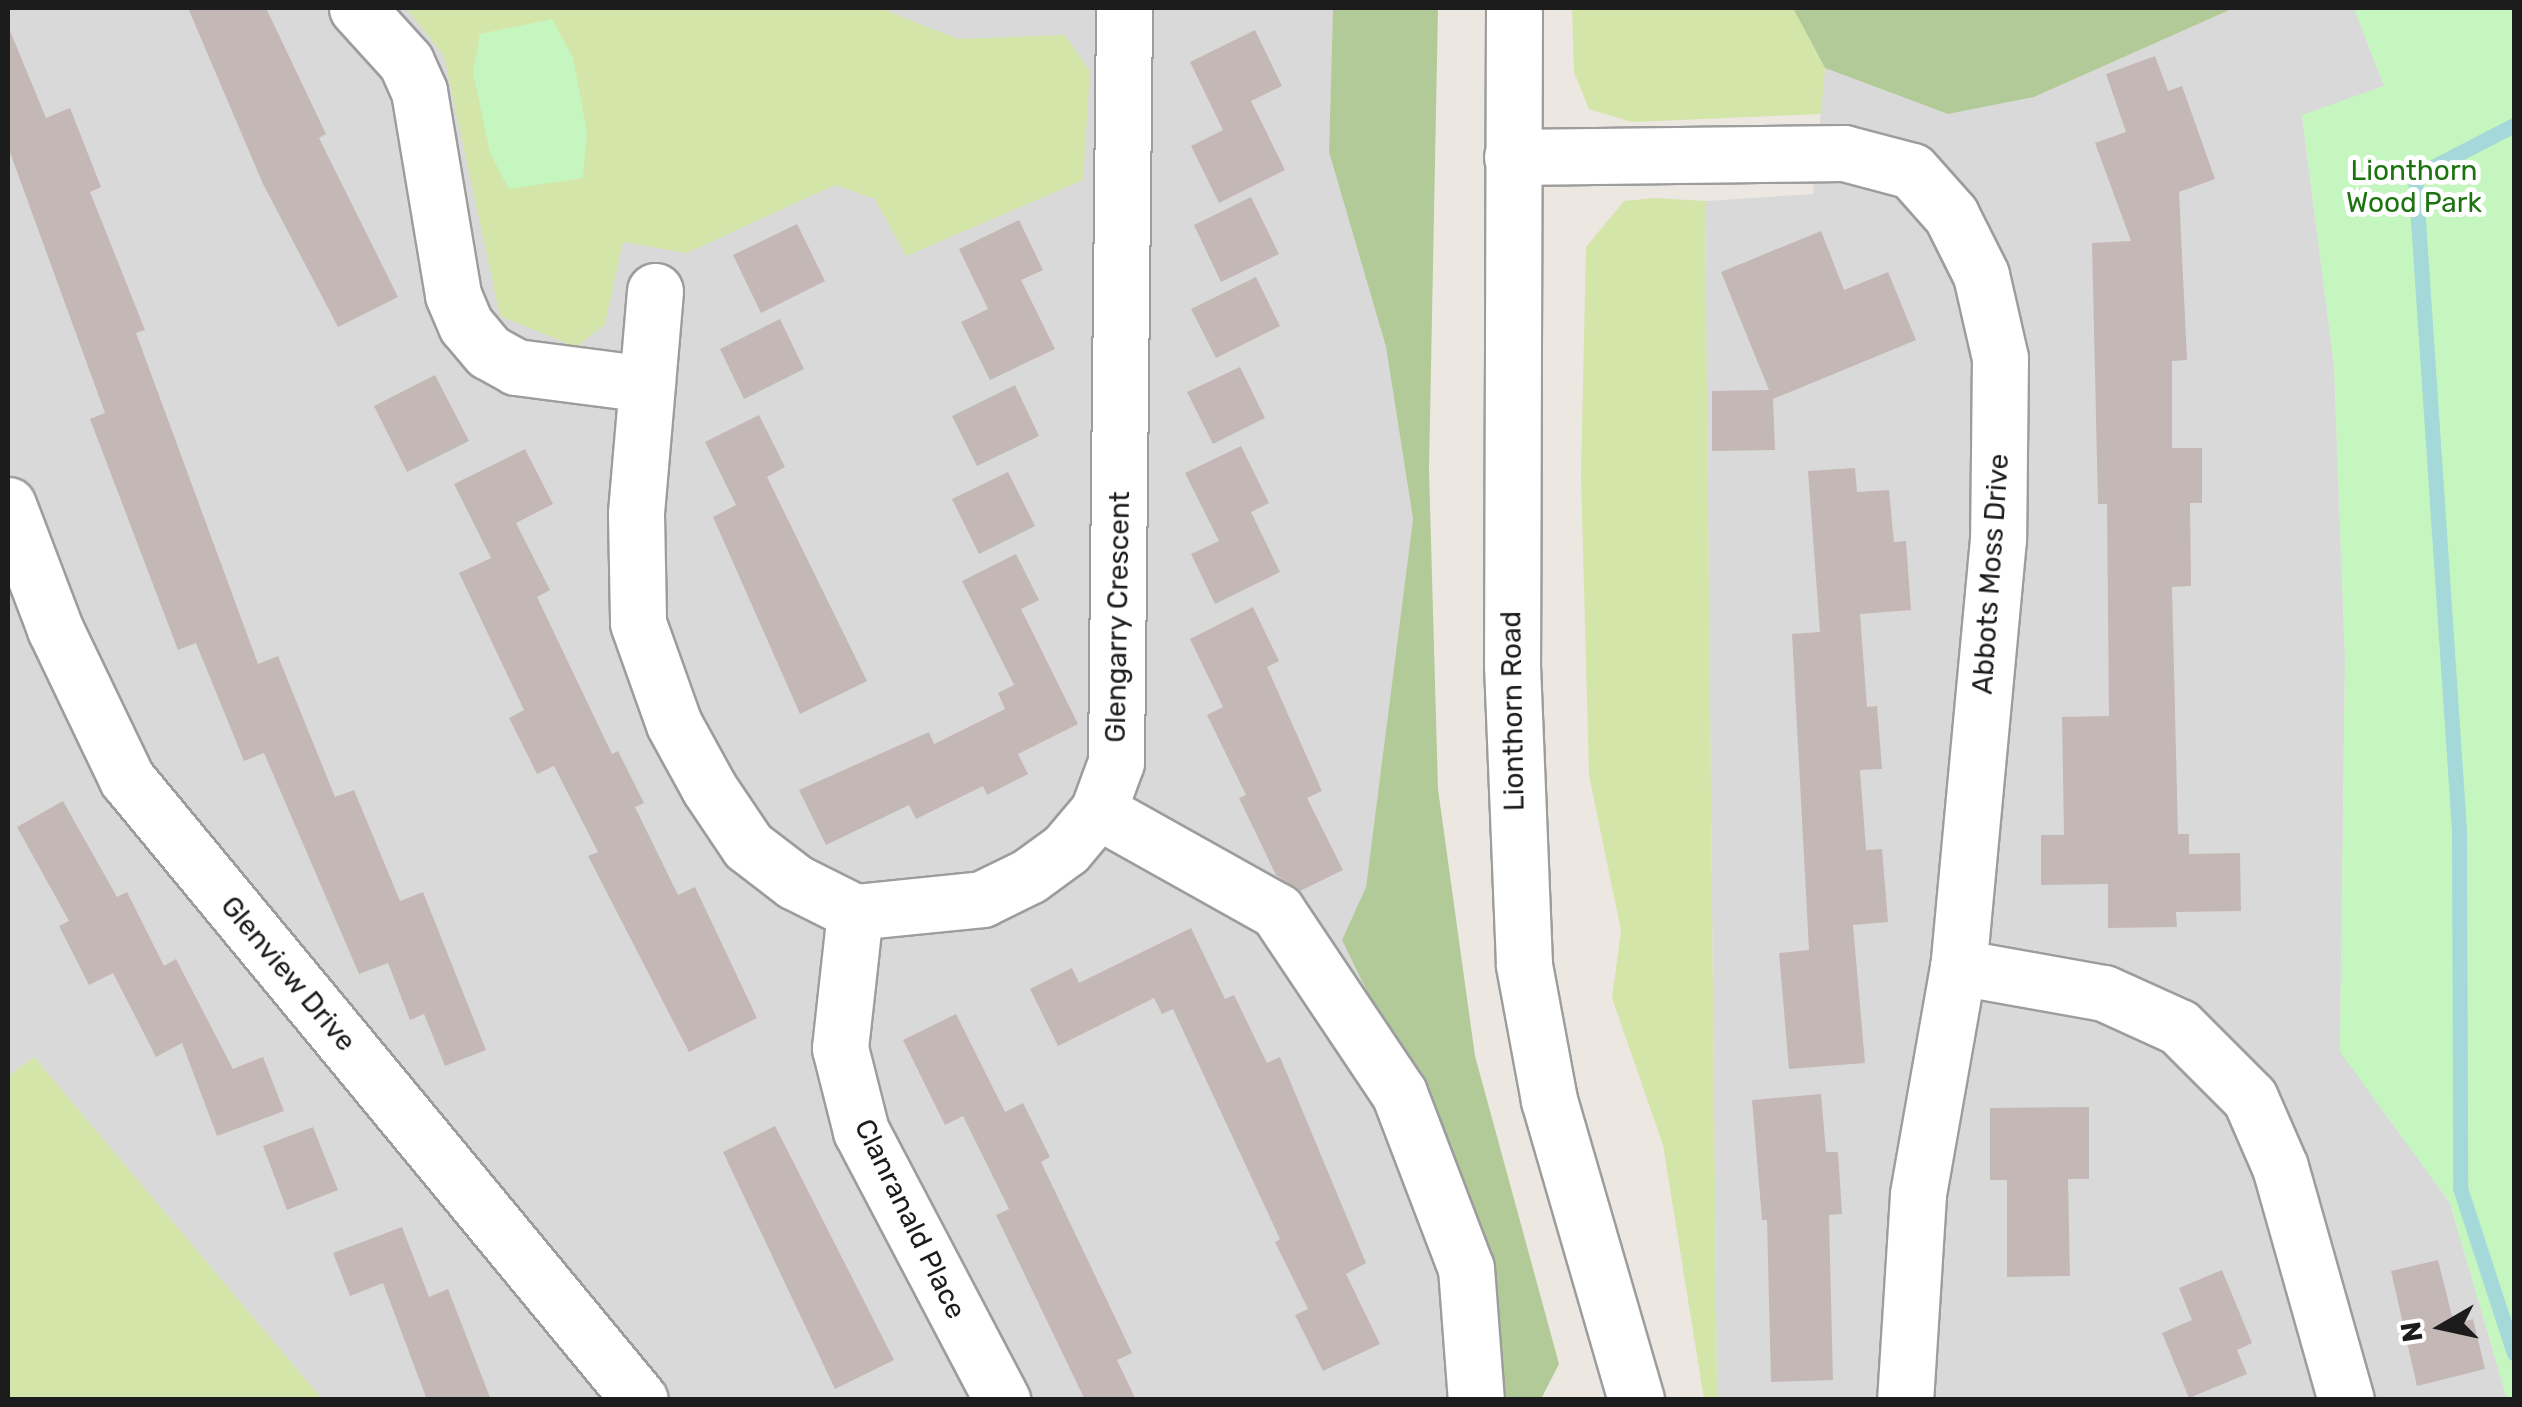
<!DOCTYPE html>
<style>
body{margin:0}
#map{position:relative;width:2522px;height:1407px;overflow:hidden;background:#ede7e2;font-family:Rubik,sans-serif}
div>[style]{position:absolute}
.residential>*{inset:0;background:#dad9d9}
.grass>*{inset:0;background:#d3e5a9}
.forest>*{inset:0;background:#b1ca98}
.park>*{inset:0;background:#c6f6bf}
.stream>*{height:15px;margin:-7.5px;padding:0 7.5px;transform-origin:7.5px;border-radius:7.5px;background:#a4d8d9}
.building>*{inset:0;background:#c4b8b6}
.roads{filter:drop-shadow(2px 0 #9d9d9d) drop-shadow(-2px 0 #9d9d9d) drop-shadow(0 2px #9d9d9d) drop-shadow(0 -2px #9d9d9d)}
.minor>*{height:55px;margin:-27.5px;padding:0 27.5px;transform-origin:27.5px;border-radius:27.5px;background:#fff}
span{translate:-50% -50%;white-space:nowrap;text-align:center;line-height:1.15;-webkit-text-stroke:10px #fff;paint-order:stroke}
.park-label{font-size:28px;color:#1c7310}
.street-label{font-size:28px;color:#1c1c1c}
.frame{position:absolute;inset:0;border:10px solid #1c1c1c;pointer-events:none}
.north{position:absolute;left:2392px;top:1277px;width:100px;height:100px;-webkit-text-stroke:8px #fff;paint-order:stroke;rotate:261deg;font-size:28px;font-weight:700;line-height:40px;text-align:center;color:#1c1c1c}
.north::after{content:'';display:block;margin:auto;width:35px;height:45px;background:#1c1c1c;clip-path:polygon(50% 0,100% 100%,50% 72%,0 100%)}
</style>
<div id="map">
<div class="residential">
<i style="clip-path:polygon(8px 8px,1333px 8px,1329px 152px,1386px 347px,1413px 519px,1366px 887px,1342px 940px,1426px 1113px,1496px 1399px,322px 1399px,34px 1057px,8px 1076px)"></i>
<i style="clip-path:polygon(2234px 8px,2354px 8px,2384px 86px,2302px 116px,2334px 365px,2345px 659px,2340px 1051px,2450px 1203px,2507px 1399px,1717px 1399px,1705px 201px,1813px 194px,1825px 68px,1948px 114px,2034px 97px)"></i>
</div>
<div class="grass">
<i style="clip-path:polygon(406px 8px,880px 8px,958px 39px,1065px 35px,1090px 72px,1083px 180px,906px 256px,875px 199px,835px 185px,687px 253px,623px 242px,605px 324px,576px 347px,500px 316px,444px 56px)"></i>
<i style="clip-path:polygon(1572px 8px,1793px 8px,1825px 68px,1821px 114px,1632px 122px,1589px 109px,1574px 72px)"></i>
<i style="clip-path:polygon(1655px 198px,1705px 201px,1717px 1399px,1704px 1399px,1663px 1145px,1612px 998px,1621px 931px,1589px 775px,1581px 476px,1586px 247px,1624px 201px)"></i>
<i style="clip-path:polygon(34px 1057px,322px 1399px,8px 1399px,8px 1076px)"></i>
</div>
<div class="forest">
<i style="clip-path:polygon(1333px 8px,1438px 8px,1429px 470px,1438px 789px,1475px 1056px,1559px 1364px,1541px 1399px,1496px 1399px,1426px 1113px,1342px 940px,1366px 887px,1413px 519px,1386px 347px,1329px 152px)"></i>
<i style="clip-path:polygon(1793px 8px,2234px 8px,2034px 97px,1948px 114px,1825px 68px)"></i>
</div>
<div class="park">
<i style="clip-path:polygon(2354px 8px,2514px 8px,2514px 1399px,2507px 1399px,2450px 1203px,2340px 1052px,2345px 659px,2334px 365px,2302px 115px,2384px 86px)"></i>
<i style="clip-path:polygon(552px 19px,573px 58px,587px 132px,583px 178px,509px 189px,490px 153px,473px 72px,480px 34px)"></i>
</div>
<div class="stream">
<i style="left:2514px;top:125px;width:111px;rotate:152.7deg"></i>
<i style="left:2415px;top:176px;width:654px;rotate:86.15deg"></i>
<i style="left:2459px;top:829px;width:359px;rotate:89.8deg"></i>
<i style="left:2460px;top:1188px;width:174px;rotate:71.9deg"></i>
</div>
<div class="building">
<i style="clip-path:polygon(188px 8px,266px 8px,326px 134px,319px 138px,398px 297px,338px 327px,263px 184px)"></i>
<i style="clip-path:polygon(8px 26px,46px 118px,70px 108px,101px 187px,90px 192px,145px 330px,136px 333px,258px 664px,278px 656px,335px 797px,354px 790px,400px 901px,423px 892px,486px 1050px,445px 1066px,424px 1014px,410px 1020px,388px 963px,359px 974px,264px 753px,244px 761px,196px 643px,178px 650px,90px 419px,105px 413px,8px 147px)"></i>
<i style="clip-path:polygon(1255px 30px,1282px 86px,1251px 101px,1285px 170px,1219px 203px,1191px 146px,1223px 130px,1190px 62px)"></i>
<i style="clip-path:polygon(2155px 56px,2168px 91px,2182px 86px,2215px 179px,2179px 192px,2187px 360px,2172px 361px,2172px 448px,2202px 448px,2202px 503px,2190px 503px,2191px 586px,2172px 587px,2178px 834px,2189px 834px,2189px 854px,2240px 853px,2241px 911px,2176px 912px,2177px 927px,2108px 928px,2108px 884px,2041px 885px,2041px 835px,2064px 835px,2062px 717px,2109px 716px,2107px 504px,2098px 504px,2092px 243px,2131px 241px,2095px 143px,2126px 132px,2106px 74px)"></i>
<i style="clip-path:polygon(1251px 197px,1279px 254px,1221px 282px,1194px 225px)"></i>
<i style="clip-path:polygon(1019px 220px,1043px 270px,1021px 280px,1055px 349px,990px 380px,961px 322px,988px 309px,959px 249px)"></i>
<i style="clip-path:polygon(797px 224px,825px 281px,761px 313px,733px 255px)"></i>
<i style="clip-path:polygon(1821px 231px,1844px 290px,1888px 272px,1916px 340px,1773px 399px,1775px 450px,1712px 451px,1712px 391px,1769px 390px,1721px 272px)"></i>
<i style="clip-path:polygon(1256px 277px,1280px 326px,1216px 358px,1191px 309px)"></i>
<i style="clip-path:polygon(780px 319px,804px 369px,744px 399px,720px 349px)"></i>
<i style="clip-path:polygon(1240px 367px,1265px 418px,1213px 444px,1187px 392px)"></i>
<i style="clip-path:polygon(435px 375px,469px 441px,407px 472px,374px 406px)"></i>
<i style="clip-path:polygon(1015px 385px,1039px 436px,977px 466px,952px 416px)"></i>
<i style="clip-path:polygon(759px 415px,785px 467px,767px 477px,867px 681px,800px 714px,713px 517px,736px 505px,705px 442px)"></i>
<i style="clip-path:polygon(1241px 446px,1269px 503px,1251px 512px,1280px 572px,1215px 604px,1191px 554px,1219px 541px,1185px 473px)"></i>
<i style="clip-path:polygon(525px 449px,553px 504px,516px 523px,550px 590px,537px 597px,612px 754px,618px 751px,644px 803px,635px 807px,678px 895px,695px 887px,757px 1018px,689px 1052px,588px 856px,598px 852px,554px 766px,537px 774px,509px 718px,524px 710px,459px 573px,491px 558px,454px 484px)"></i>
<i style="clip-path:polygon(1855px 468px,1857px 492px,1889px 490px,1894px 542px,1906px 541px,1911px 610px,1860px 614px,1867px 707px,1877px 706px,1882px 769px,1860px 770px,1866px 850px,1882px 849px,1888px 922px,1853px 925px,1865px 1063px,1789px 1069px,1779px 953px,1809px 950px,1792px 634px,1820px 632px,1808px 471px)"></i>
<i style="clip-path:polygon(1008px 472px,1035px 526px,979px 554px,952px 499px)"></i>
<i style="clip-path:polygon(1016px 554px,1039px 600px,1021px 609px,1078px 724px,1018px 754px,1028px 774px,987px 795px,983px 786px,916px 819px,909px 805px,826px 845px,799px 790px,929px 732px,934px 744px,1005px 709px,998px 693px,1014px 685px,962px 581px)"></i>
<i style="clip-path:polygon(1253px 607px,1279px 661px,1267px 667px,1322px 791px,1307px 798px,1343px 870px,1300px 891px,1276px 875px,1239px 798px,1246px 795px,1207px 715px,1223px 707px,1190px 639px)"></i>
<i style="clip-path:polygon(63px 801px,117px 897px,127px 892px,164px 966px,176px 959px,233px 1069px,263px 1057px,284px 1111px,217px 1136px,182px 1043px,156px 1057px,113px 973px,89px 985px,59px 926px,69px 921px,17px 827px)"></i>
<i style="clip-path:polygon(1191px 928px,1225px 999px,1234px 995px,1267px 1063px,1280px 1057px,1366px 1263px,1346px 1274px,1380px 1344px,1323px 1371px,1295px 1315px,1308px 1309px,1275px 1242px,1280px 1239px,1173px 1009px,1162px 1014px,1154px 998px,1058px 1046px,1030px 989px,1072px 968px,1079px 983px)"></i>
<i style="clip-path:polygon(956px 1014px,1005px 1112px,1023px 1103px,1050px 1157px,1041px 1162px,1132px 1353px,1117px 1360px,1136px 1400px,1085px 1400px,996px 1215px,1009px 1209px,963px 1116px,945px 1125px,903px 1040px)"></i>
<i style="clip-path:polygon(1821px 1094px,1826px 1152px,1838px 1152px,1842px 1214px,1829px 1215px,1833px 1380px,1771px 1382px,1767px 1220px,1762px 1220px,1752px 1100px)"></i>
<i style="clip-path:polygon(2089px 1107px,2089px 1179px,2068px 1179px,2070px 1276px,2007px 1277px,2007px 1180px,1990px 1180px,1990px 1108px)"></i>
<i style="clip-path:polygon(775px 1126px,894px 1360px,835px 1389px,723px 1152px)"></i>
<i style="clip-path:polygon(313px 1127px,338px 1190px,287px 1210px,263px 1146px)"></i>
<i style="clip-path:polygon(402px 1227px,429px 1297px,448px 1289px,491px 1400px,427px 1400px,383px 1283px,350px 1296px,333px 1253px)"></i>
<i style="clip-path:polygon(2438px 1260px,2454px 1324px,2473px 1319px,2485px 1369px,2417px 1386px,2391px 1271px)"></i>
<i style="clip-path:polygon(2222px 1270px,2252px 1343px,2237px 1350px,2247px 1374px,2189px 1398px,2162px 1333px,2192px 1320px,2179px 1288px)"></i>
</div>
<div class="roads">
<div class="minor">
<i style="left:357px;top:8px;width:73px;rotate:47.8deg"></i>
<i style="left:406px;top:62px;width:32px;rotate:66deg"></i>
<i style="left:419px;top:91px;width:207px;rotate:80.5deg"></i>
<i style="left:453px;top:295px;width:33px;rotate:67deg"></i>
<i style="left:466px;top:325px;width:35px;rotate:50deg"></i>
<i style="left:489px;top:352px;width:31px;rotate:29deg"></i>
<i style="left:516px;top:367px;width:132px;rotate:7.4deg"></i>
<i style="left:1514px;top:8px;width:657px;rotate:90.17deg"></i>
<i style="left:1512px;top:665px;width:300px;rotate:87.7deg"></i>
<i style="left:1524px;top:965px;width:137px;rotate:79.5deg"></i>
<i style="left:1549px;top:1100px;width:312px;rotate:73.8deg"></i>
<i style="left:1512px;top:157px;width:332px;rotate:-0.7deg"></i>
<i style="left:1844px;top:153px;width:70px;rotate:14.8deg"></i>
<i style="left:1912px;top:171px;width:59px;rotate:48.4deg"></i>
<i style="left:1951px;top:215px;width:67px;rotate:63.4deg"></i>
<i style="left:1981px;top:275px;width:85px;rotate:77.1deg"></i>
<i style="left:2000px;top:358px;width:181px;rotate:90.6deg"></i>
<i style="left:1998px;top:539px;width:430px;rotate:95.3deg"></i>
<i style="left:1958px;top:967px;width:231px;rotate:100deg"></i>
<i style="left:1918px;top:1195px;width:205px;rotate:93.6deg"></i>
<i style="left:655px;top:291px;width:224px;rotate:94.9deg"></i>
<i style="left:636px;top:514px;width:109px;rotate:88.9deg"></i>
<i style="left:638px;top:623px;width:107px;rotate:70.4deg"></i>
<i style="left:674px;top:724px;width:73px;rotate:61.3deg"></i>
<i style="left:709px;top:788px;width:70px;rotate:56.1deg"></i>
<i style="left:748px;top:846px;width:59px;rotate:37.5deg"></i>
<i style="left:795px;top:882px;width:67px;rotate:26.6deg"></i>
<i style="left:855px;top:912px;width:128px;rotate:-5.8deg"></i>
<i style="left:982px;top:899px;width:52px;rotate:-26.1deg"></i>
<i style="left:1029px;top:876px;width:46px;rotate:-36.1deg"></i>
<i style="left:1066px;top:849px;width:50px;rotate:-49.9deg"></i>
<i style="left:1098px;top:811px;width:52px;rotate:-69.8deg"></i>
<i style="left:1116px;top:762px;width:754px;rotate:-89.39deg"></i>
<i style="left:8px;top:505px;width:133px;rotate:69.2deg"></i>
<i style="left:55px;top:629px;width:166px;rotate:64.4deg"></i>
<i style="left:127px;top:779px;width:805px;rotate:50.44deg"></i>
<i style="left:1098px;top:811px;width:205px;rotate:29.2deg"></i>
<i style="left:1277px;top:911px;width:219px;rotate:56.2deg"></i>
<i style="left:1399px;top:1093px;width:187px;rotate:69.1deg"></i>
<i style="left:1466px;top:1268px;width:132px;rotate:85.7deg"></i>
<i style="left:855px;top:912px;width:137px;rotate:96.3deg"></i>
<i style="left:840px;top:1048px;width:86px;rotate:75.8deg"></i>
<i style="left:861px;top:1131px;width:304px;rotate:62.3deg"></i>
<i style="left:1958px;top:967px;width:148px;rotate:10.1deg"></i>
<i style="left:2104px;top:993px;width:82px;rotate:24.4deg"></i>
<i style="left:2179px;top:1027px;width:100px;rotate:45deg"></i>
<i style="left:2250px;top:1098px;width:75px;rotate:66.5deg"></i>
<i style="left:2280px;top:1167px;width:242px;rotate:74.2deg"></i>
</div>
</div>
<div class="park-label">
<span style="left:2414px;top:187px">Lionthorn<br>Wood Park</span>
</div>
<div class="street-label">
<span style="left:1991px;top:574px;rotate:-86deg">Abbots Moss Drive</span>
<span style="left:1118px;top:617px;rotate:-89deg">Glengarry Crescent</span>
<span style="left:1513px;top:711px;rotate:-91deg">Lionthorn Road</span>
<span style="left:288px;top:974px;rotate:50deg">Glenview Drive</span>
<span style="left:910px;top:1219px;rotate:64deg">Clanranald Place</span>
</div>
<div class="frame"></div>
<div class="north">N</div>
</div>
